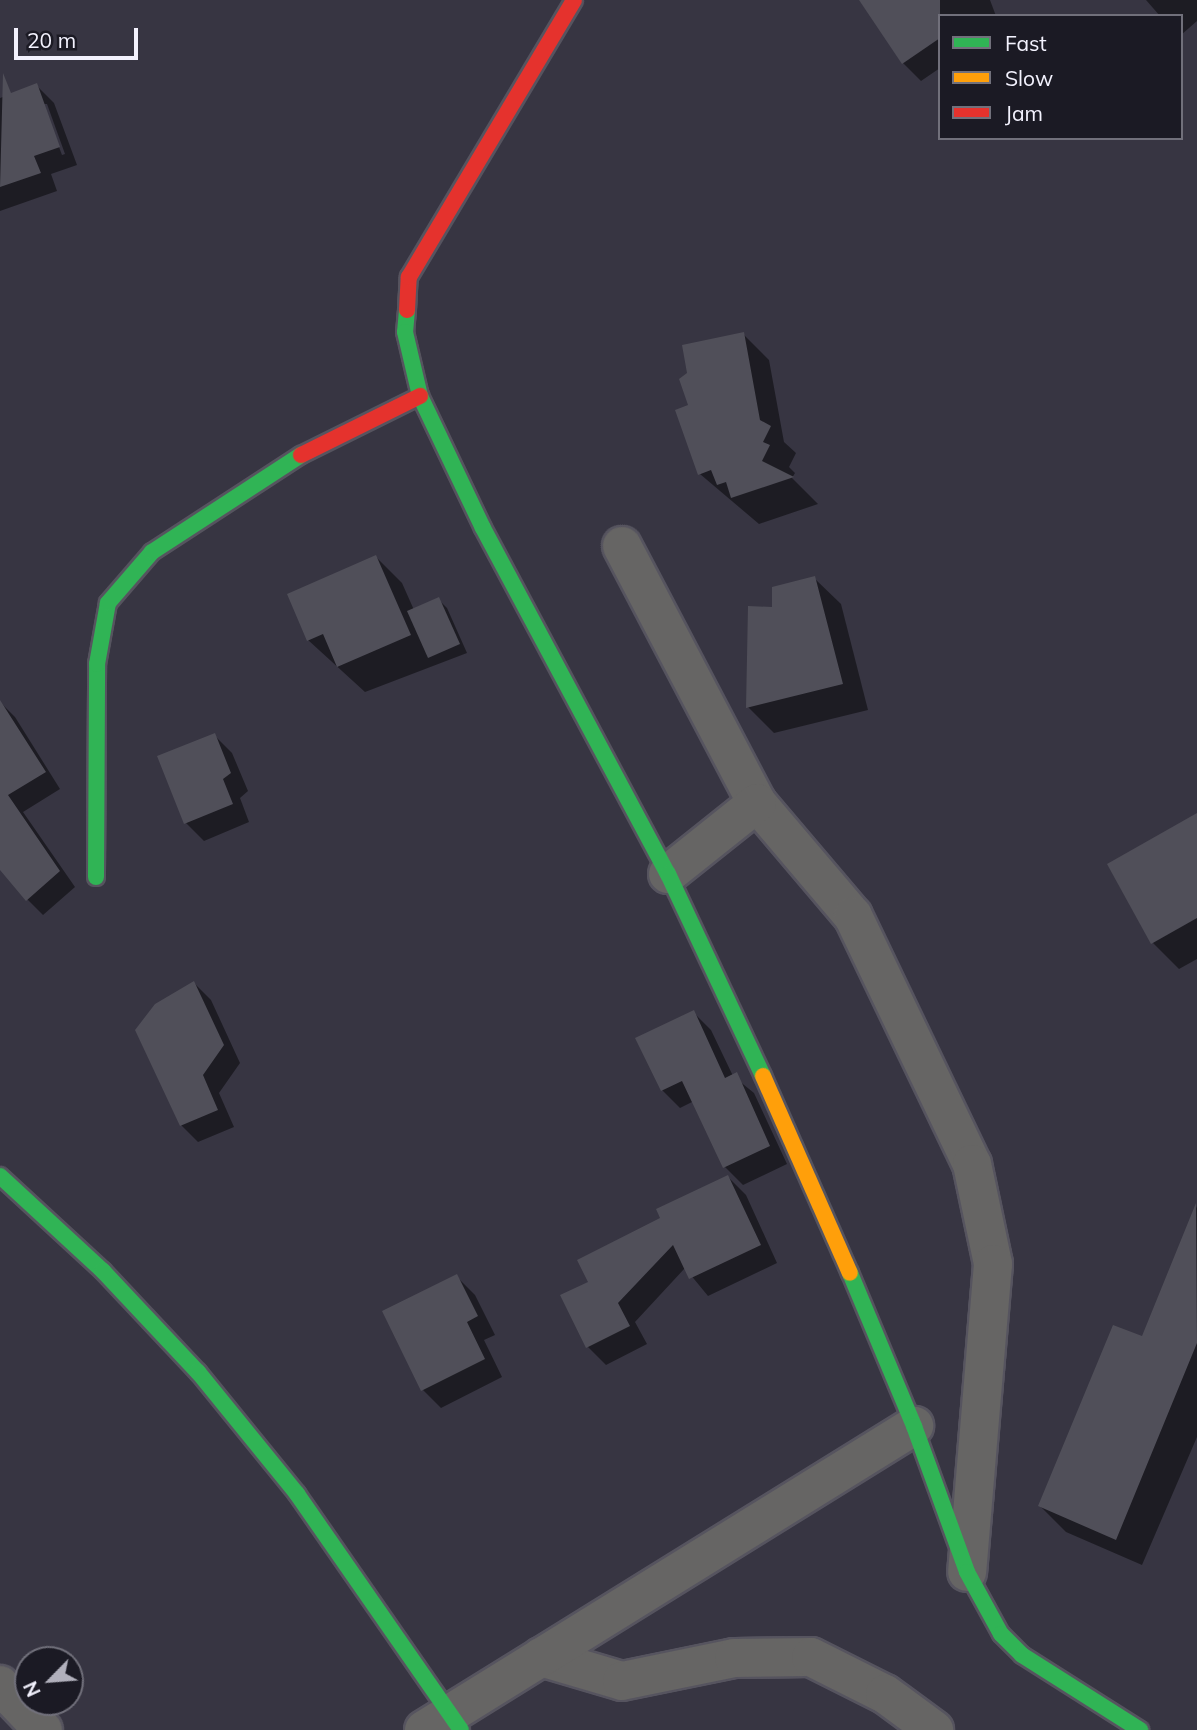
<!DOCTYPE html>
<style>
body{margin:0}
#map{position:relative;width:1197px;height:1730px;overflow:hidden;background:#373542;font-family:Mulish,sans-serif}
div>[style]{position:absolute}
.shadow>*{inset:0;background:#0007}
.building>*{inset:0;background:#504f59}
.roads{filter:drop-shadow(2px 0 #56545f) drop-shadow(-2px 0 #56545f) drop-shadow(0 2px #56545f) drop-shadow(0 -2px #56545f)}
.street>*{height:38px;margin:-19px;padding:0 19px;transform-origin:19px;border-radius:19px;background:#666564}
.fast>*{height:16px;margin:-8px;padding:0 8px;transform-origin:8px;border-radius:8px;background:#30b455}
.slow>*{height:16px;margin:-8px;padding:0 8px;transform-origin:8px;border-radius:8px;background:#ff9f0a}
.jam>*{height:16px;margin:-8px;padding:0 8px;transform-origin:8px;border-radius:8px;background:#e5322d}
span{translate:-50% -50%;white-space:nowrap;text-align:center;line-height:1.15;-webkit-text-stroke:7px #1b1a24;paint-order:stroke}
.legend{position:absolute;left:938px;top:14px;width:245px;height:126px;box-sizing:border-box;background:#1b1a24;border:2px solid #71707b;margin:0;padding:9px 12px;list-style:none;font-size:21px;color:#f3f2fe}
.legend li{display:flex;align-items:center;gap:14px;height:35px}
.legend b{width:35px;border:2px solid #71707b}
.north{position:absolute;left:14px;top:1646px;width:70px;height:70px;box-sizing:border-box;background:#1b1a24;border:2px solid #71707b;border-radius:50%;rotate:245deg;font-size:19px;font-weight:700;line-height:28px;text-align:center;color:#f3f2fe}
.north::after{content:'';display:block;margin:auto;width:24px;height:32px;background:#b1b0bc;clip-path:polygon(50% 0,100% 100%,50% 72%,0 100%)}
.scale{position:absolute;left:14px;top:28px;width:124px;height:32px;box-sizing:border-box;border:4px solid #f3f2fe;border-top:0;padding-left:9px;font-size:21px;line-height:24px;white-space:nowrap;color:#f3f2fe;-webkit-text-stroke:5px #1b1a24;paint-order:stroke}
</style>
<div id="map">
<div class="shadow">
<i style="clip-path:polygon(871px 0,990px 0,996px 16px,940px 16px,940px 68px,921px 81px,903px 63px)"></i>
<i style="clip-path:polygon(1146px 0,1197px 0,1197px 21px,1181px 35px,1181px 16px,1160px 16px)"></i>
<i style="clip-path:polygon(evenodd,36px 85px,54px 103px,77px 165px,51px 174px,57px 191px,0 211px,0 98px,36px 85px,43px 104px,47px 104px,65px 154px,62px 155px,43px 104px)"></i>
<i style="clip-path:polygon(743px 334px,769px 360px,784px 442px,796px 453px,789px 467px,795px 473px,792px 478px,818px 504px,759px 524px,700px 474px,690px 406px)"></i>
<i style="clip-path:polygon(376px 557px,402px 583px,414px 610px,438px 599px,447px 608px,467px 653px,365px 692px,308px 640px)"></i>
<i style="clip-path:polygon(814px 578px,841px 604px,868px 710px,774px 733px,748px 707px,773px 608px)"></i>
<i style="clip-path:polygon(0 702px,15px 717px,60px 789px,23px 812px,75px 887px,43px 915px,27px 899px,0 844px)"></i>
<i style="clip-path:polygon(214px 735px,232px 753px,248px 791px,240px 798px,249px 822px,204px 841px,186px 823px)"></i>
<i style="clip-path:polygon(1197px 826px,1197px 959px,1179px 969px,1153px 943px)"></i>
<i style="clip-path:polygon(194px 983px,211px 1000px,240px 1063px,219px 1093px,234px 1127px,198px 1142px,181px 1125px)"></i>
<i style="clip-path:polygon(693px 1012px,711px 1030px,733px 1076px,754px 1093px,787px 1164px,743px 1185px,725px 1167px,694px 1101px,680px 1108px,662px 1090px)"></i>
<i style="clip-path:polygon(728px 1177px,746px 1195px,777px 1263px,708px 1296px,685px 1268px,635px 1322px,647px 1344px,606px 1365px,588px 1347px,591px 1282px,662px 1219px)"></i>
<i style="clip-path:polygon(1197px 1206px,1197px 1437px,1142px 1565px,1066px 1532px,1040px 1506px,1143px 1339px)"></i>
<i style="clip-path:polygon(457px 1277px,475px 1295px,495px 1335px,484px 1340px,502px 1377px,441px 1408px,423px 1390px)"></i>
</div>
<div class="building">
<i style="clip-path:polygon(859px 0,940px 0,940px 38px,902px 64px)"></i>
<i style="clip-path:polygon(3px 73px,11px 93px,37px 83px,60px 147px,34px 156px,41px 173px,0 187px)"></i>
<i style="clip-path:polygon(744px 332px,760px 420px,771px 426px,763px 442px,770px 445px,762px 461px,794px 477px,731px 498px,726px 482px,717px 485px,711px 470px,698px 475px,675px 410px,688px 405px,679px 379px,687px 373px,682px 345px)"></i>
<i style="clip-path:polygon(376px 555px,411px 635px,337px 667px,323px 634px,307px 641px,287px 594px)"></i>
<i style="clip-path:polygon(815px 576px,843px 684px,746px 708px,748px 606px,772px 607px,772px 587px)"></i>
<i style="clip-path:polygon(439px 597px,460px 644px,428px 658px,407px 611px)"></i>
<i style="clip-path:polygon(0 700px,46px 772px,8px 795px,60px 871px,26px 901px,0 870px)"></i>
<i style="clip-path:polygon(215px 733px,231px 773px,223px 779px,233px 804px,184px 824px,157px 756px)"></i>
<i style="clip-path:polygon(1197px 813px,1197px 918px,1151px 944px,1107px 864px)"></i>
<i style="clip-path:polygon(194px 981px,224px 1045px,203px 1075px,218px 1110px,180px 1126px,135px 1030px,155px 1004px)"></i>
<i style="clip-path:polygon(694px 1010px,725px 1078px,737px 1072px,770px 1146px,723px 1168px,682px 1081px,661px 1091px,635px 1038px)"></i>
<i style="clip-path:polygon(728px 1175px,761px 1245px,689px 1279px,673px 1245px,618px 1303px,630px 1326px,586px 1348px,560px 1295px,588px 1282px,577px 1260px,660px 1218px,656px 1209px)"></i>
<i style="clip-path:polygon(1196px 1203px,1197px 1343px,1116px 1540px,1038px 1506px,1113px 1325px,1142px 1336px)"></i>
<i style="clip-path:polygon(457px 1274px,478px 1316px,467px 1322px,485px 1359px,421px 1391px,382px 1311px)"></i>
</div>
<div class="roads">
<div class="street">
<i style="left:622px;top:546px;width:290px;rotate:62.3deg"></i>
<i style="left:757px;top:803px;width:148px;rotate:49.7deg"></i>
<i style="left:853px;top:916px;width:275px;rotate:64.4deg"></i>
<i style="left:972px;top:1164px;width:102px;rotate:78.1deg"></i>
<i style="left:993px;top:1264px;width:309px;rotate:94.8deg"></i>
<i style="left:668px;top:874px;width:114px;rotate:-38.6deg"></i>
<i style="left:541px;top:1657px;width:84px;rotate:16.5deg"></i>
<i style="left:622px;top:1681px;width:114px;rotate:-11.6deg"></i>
<i style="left:734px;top:1658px;width:77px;rotate:-0.7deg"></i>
<i style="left:811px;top:1657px;width:83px;rotate:26.6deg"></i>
<i style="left:885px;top:1694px;width:61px;rotate:36.3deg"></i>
<i style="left:0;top:1685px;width:62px;rotate:46.3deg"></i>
<i style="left:424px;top:1730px;width:577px;rotate:-31.82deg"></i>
</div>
<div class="fast">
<i style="left:407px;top:310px;width:22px;rotate:95deg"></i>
<i style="left:405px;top:332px;width:66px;rotate:76.8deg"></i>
<i style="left:420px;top:396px;width:146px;rotate:64.5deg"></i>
<i style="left:483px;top:528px;width:392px;rotate:61.9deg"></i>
<i style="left:668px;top:874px;width:223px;rotate:64.8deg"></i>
<i style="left:96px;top:877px;width:213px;rotate:-89.7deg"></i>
<i style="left:97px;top:664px;width:62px;rotate:-79.8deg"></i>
<i style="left:108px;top:603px;width:67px;rotate:-49.2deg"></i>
<i style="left:152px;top:552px;width:178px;rotate:-33.1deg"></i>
<i style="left:0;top:1176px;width:140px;rotate:42.7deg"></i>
<i style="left:103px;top:1271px;width:139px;rotate:46.8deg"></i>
<i style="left:198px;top:1372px;width:157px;rotate:50.9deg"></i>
<i style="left:297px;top:1494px;width:287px;rotate:55.2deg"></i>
<i style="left:850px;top:1273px;width:166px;rotate:67.3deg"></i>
<i style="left:914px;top:1426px;width:155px;rotate:70deg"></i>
<i style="left:967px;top:1572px;width:71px;rotate:61.3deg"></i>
<i style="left:1001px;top:1634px;width:30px;rotate:45deg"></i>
<i style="left:1022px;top:1655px;width:140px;rotate:32.4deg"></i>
</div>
<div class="slow">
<i style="left:763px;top:1076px;width:215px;rotate:66.2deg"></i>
</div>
<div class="jam">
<i style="left:407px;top:310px;width:33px;rotate:-87deg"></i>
<i style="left:409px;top:277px;width:322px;rotate:-59.2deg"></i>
<i style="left:301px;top:455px;width:133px;rotate:-26.4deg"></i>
</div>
</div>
<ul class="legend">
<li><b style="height:9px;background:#30b455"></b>Fast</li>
<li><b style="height:9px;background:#ff9f0a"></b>Slow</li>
<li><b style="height:9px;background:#e5322d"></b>Jam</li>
</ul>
<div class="north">N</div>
<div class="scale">20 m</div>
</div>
